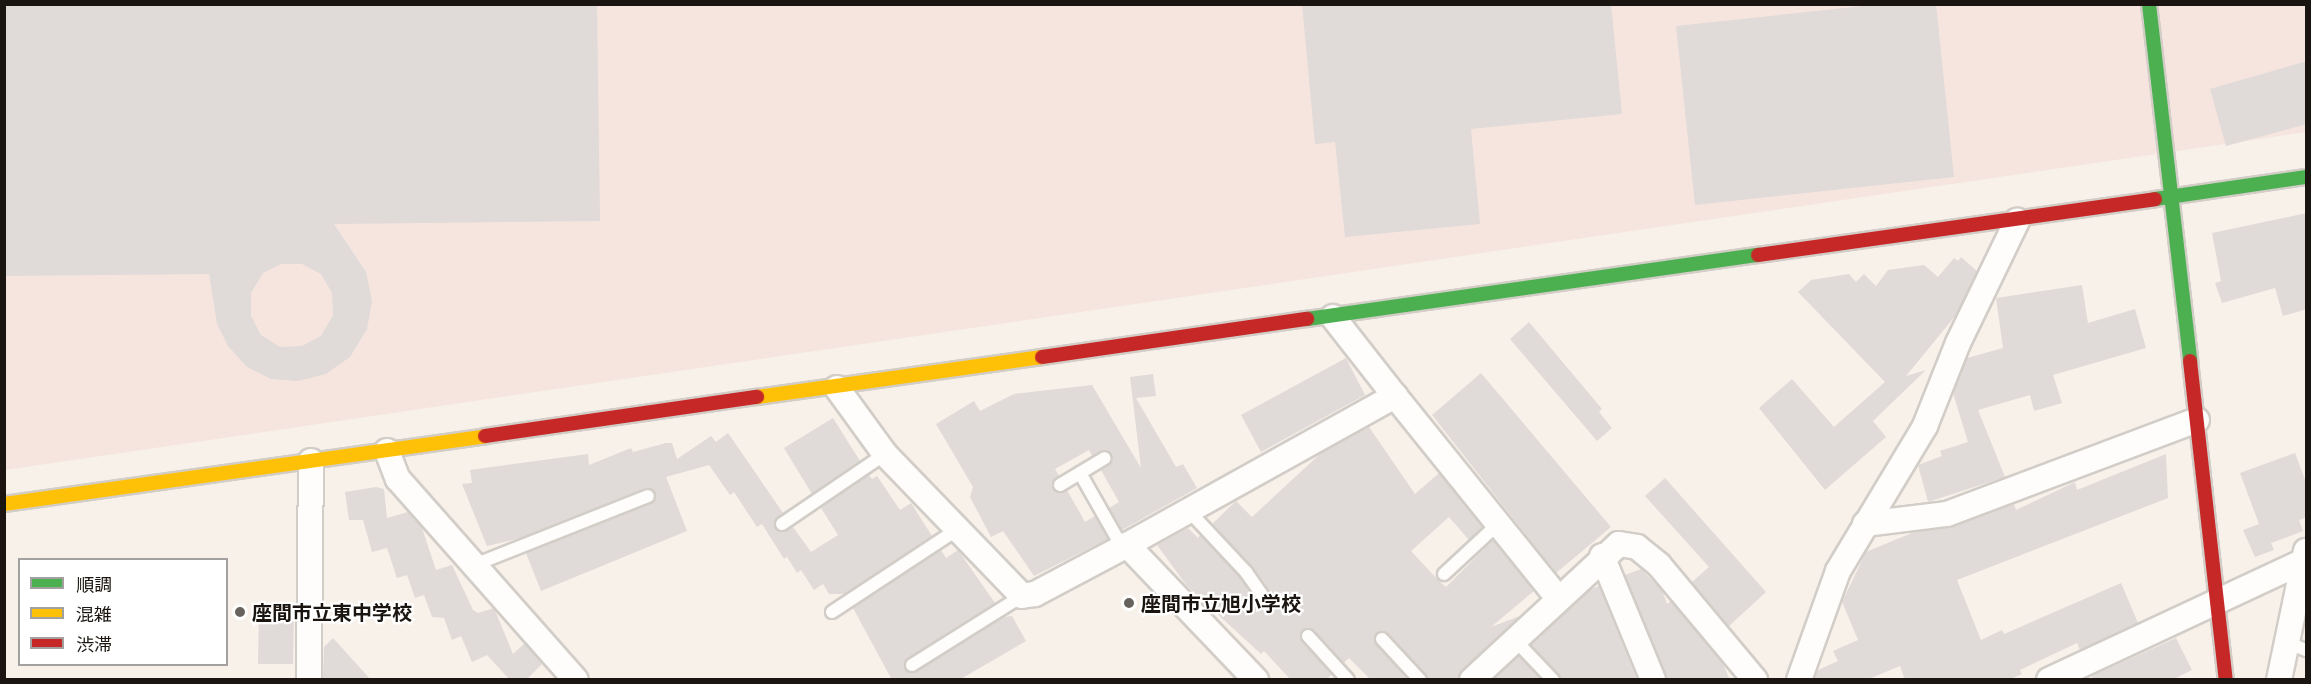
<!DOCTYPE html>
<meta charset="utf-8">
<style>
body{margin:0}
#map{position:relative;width:2311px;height:684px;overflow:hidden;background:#f7f1ea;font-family:"Exo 2","Noto Sans JP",sans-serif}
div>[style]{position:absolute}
.industrial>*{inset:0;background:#f6e5df}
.building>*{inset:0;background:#e0dad8}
.roads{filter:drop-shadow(2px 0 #d2cdc7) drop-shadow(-2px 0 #d2cdc7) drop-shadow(0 2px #d2cdc7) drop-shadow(0 -2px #d2cdc7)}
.lane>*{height:12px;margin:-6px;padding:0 6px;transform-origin:6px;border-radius:6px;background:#fefdfc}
.street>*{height:24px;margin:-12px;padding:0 12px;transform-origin:12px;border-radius:12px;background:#fefdfc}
.fast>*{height:14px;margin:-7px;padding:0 7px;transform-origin:7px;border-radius:7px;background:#4caf50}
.slow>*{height:14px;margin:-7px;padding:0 7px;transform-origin:7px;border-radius:7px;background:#ffc107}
.jam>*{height:14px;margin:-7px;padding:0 7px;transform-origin:7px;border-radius:7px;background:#c62828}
.dots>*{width:16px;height:16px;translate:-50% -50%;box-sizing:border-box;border:3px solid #fff;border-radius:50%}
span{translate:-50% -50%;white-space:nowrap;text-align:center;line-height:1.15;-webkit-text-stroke:4.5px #fff;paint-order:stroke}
.poi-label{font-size:20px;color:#1a1510;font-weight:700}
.left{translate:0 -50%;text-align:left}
.frame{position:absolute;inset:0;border:6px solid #1a1510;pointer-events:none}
.legend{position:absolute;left:18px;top:558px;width:210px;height:108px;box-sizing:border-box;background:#fff;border:2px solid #a3a19f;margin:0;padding:8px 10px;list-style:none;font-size:18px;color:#1a1510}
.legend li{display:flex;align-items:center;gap:12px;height:30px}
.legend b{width:30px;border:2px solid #a3a19f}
</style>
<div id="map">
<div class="industrial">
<i style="clip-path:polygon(4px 5px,2306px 5px,2306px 132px,5px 470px)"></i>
</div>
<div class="building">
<i style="clip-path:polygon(evenodd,4px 4px,597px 4px,600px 221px,334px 224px,366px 272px,372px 301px,367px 329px,350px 357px,326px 374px,298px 381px,271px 379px,247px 367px,228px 346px,217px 324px,209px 274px,4px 276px,4px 4px,281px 264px,302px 264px,321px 274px,332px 293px,333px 315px,321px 336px,302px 346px,280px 347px,261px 335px,251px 316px,251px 293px,263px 273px,281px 264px)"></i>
<i style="clip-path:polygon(1302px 4px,1611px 4px,1622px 114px,1471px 129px,1480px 224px,1345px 237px,1335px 142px,1315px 144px)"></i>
<i style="clip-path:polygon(1882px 4px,1936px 4px,1954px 177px,1695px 205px,1676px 26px)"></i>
<i style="clip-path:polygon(2307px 61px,2307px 124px,2226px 146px,2210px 89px)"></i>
<i style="clip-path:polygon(2307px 213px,2307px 309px,2283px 316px,2275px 288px,2222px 303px,2215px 283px,2221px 281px,2212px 233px)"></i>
<i style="clip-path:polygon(1961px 257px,1977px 271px,1956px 315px,1906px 376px,1926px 370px,1873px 421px,1886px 437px,1825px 490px,1759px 408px,1792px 379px,1834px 427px,1885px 382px,1798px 292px,1811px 280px,1849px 274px,1856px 282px,1864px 274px,1876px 286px,1888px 270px,1924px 265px,1938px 277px,1954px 258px,1958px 261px)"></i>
<i style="clip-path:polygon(2082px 285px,2088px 323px,2135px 309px,2146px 348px,2053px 375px,2062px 403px,2034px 411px,2030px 395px,1978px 410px,2005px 477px,1928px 502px,1918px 465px,1942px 456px,1940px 451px,1968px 442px,1953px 393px,1967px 358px,2003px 348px,1996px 298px)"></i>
<i style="clip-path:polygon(1529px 322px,1602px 409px,1599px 412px,1612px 428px,1597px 441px,1510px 339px)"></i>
<i style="clip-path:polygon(1346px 358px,1365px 395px,1261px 452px,1241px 415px)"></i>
<i style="clip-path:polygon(1481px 373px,1611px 527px,1556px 573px,1432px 415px)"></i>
<i style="clip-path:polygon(1153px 374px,1156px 396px,1136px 398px,1176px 467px,1183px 464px,1197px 488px,1122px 530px,1109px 508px,1119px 502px,1101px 470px,1112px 462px,1112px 454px,1104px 450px,1092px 456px,1089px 450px,1055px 469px,1059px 476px,1052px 486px,1057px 492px,1067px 490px,1085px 522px,1095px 516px,1108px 539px,1034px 576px,1003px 531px,991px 537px,970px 497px,973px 487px,936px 424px,974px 401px,980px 411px,1014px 394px,1092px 385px,1141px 468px,1130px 377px)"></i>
<i style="clip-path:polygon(833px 418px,860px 461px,812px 494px,784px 448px)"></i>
<i style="clip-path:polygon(1369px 427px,1415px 494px,1439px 473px,1482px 527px,1469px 540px,1449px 517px,1411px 551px,1438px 580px,1446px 587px,1493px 540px,1534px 591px,1491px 627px,1520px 616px,1456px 680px,1428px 680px,1388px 633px,1381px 631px,1374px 636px,1376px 644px,1408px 680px,1371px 680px,1349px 658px,1344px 663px,1314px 630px,1307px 628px,1300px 633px,1302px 641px,1332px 674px,1326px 680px,1291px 680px,1264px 651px,1261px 654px,1187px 586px,1157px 545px,1188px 528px,1198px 538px,1200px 535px,1240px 577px,1262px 608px,1272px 610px,1275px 598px,1252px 566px,1212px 524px,1236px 501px,1252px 517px,1320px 454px)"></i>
<i style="clip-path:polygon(728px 433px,783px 513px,775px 520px,776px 529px,783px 532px,793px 527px,811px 552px,838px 535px,821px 508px,869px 475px,872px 479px,877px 476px,900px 510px,911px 503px,932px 536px,845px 594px,829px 594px,823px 584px,814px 590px,801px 570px,797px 573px,787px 557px,784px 559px,762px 524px,757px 527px,734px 492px,730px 495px,709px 465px,666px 477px,687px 531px,541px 591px,526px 553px,651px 504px,656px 498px,654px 490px,645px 488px,520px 538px,487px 546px,462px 484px,472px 483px,470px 470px,588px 454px,589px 465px,631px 448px,633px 452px,666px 443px,672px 443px,677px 459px,711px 436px,716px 442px)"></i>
<i style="clip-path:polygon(2295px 453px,2307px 485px,2307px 517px,2299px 520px,2303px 531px,2271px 543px,2274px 550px,2255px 557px,2243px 530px,2259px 524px,2240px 473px)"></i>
<i style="clip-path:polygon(2166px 454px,2168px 498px,1957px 580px,1981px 640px,2002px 630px,2004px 634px,2121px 583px,2138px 623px,2080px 650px,2077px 643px,2020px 670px,2022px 674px,2008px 680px,1905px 680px,1900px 666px,1866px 680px,1814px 680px,1818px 670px,1838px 661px,1833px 651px,1858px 640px,1842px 602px,1866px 552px,1914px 532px,1952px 527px,2014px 504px,2016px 510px,2075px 482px,2077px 490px)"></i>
<i style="clip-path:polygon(1665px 478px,1766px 592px,1729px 626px,1692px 582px,1709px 567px,1645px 496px)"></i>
<i style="clip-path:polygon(376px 487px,384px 489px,387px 518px,408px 512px,422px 528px,436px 570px,452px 565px,473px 610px,478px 613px,494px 608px,513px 654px,525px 643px,542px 664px,526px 680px,510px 680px,487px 655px,472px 662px,461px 636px,452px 640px,444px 618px,432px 617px,424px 595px,415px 598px,407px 575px,397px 578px,387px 548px,372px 552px,363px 520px,349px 520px,345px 492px)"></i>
<i style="clip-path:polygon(941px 550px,946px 558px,958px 550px,995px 603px,908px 658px,905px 670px,916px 672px,1004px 617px,1012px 616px,1026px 641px,959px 680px,892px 680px,853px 608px)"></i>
<i style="clip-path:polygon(1641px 569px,1662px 590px,1667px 604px,1671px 601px,1723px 664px,1730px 680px,1667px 680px,1625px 575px)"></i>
<i style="clip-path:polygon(1599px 586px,1637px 680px,1561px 680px,1531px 645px,1591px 589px)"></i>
<i style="clip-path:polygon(259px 609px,294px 610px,293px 664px,258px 664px)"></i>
<i style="clip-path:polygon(333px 638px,371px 680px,323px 680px,324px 647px)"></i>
<i style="clip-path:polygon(2176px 638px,2192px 670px,2172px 680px,2094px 680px,2092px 676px)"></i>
<i style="clip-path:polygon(1519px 656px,1541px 680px,1496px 680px,1495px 678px)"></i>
</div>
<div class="roads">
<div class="lane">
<i style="left:1080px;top:473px;width:75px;rotate:60.4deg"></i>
<i style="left:1117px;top:538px;width:12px;rotate:35deg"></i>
<i style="left:1060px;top:485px;width:52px;rotate:-31deg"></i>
<i style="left:1188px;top:510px;width:85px;rotate:46.9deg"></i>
<i style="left:1246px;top:572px;width:38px;rotate:55deg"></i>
<i style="left:782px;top:524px;width:125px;rotate:-34.2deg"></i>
<i style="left:474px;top:565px;width:187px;rotate:-21.6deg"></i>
<i style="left:1444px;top:574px;width:74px;rotate:-42.8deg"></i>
<i style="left:832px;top:612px;width:151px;rotate:-33.4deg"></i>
<i style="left:1308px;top:636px;width:59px;rotate:47.7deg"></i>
<i style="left:1382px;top:639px;width:56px;rotate:47.2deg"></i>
<i style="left:1514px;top:639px;width:57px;rotate:46.4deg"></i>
<i style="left:2286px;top:642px;width:22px;rotate:22deg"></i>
<i style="left:912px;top:665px;width:130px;rotate:-32.1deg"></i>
</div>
<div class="street">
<i style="left:1333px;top:317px;width:100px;rotate:51.9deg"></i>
<i style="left:837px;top:388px;width:82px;rotate:54deg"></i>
<i style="left:885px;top:454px;width:197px;rotate:46deg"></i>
<i style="left:1022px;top:596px;width:13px;rotate:-9deg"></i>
<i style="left:1035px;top:594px;width:104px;rotate:-28deg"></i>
<i style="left:1127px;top:545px;width:307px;rotate:-29.1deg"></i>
<i style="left:1395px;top:396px;width:260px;rotate:51.1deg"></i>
<i style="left:387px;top:451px;width:30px;rotate:69deg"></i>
<i style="left:398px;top:479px;width:268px;rotate:48.5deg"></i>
<i style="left:1865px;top:524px;width:83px;rotate:-7deg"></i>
<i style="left:1947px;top:514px;width:267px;rotate:-20.6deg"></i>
<i style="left:1127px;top:545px;width:187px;rotate:46.3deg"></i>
<i style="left:1602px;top:556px;width:134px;rotate:67.6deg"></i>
<i style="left:309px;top:680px;width:219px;rotate:-89.5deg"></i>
<i style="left:1472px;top:680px;width:200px;rotate:-42.8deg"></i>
<i style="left:1619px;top:544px;width:18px;rotate:9deg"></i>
<i style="left:1637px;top:547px;width:28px;rotate:39deg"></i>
<i style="left:1659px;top:565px;width:150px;rotate:50.1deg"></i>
<i style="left:1799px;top:680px;width:116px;rotate:-70.3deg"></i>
<i style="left:1838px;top:571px;width:169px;rotate:-59deg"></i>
<i style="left:1925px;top:426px;width:89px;rotate:-68.3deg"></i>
<i style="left:1958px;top:343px;width:136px;rotate:-64.2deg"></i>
<i style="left:2049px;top:680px;width:284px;rotate:-25deg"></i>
<i style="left:2279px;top:680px;width:132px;rotate:-78.2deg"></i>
</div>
<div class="fast">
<i style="left:2149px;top:4px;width:359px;rotate:83.4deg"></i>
<i style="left:2155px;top:199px;width:153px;rotate:-8.3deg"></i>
<i style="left:1307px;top:319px;width:456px;rotate:-8.1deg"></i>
</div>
<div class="slow">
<i style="left:757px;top:397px;width:288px;rotate:-8deg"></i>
<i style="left:4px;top:504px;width:486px;rotate:-8deg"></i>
</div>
<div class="jam">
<i style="left:1758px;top:255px;width:401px;rotate:-8deg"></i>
<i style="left:1042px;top:357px;width:268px;rotate:-8.2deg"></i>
<i style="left:2190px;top:361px;width:321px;rotate:83.6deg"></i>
<i style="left:485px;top:436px;width:275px;rotate:-8.2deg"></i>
</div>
</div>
<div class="dots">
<i style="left:1129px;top:603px;background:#67625c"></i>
<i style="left:240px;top:612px;background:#67625c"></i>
</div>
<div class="poi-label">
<span class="left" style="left:1141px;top:603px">座間市立旭小学校</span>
<span class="left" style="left:252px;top:612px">座間市立東中学校</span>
</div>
<div class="frame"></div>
<ul class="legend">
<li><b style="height:8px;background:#4caf50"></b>順調</li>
<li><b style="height:8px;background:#ffc107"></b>混雑</li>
<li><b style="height:8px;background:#c62828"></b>渋滞</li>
</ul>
</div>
